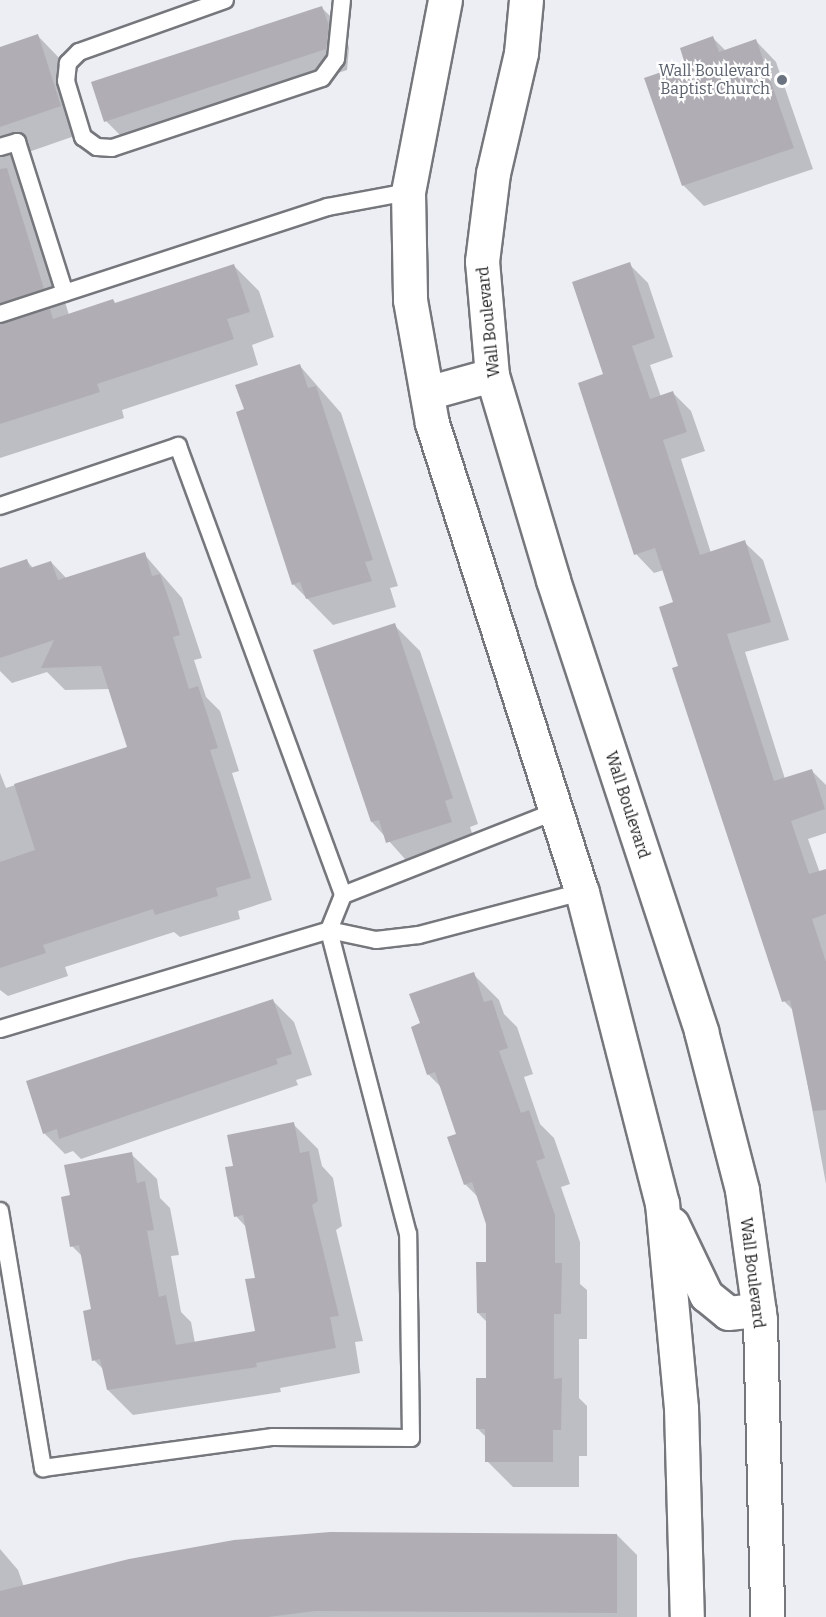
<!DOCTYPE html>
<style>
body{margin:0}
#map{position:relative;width:826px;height:1617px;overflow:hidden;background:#eceef4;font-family:Bitter,serif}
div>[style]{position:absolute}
.shadow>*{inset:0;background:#0003}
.building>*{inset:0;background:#b0aeb4}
.roads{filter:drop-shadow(2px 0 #75777c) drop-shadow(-2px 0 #75777c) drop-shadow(0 2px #75777c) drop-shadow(0 -2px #75777c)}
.service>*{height:16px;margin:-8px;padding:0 8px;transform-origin:8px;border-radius:8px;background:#fff}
.tertiary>*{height:33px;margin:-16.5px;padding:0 16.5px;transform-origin:16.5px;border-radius:16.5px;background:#fff}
.dots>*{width:16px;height:16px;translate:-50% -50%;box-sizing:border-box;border:3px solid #fff;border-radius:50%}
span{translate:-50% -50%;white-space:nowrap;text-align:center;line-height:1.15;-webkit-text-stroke:4.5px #fff;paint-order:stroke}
.worship-label{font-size:16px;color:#5b616d}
.right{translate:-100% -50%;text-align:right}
.street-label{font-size:16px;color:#1a1a1c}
</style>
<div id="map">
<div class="shadow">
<i style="clip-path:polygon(322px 8px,343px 29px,349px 48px,347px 70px,127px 142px,106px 121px)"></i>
<i style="clip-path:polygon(38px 36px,63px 62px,86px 132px,20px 155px,22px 163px,15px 171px,29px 184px,69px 315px,116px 304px,233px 265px,259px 291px,274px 337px,252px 345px,258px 365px,122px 410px,124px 418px,0 458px,0 48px)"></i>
<i style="clip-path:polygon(713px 38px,726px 51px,756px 41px,776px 62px,813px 169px,704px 206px,683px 185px)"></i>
<i style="clip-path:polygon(629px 264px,648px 283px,673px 357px,650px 365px,661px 397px,673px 393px,691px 411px,705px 451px,681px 459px,711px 553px,744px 542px,763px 560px,789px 640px,745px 652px,785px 779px,811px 770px,826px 785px,826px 833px,808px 839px,820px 873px,826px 871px,826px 1184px,794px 1011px,784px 1001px,674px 669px,680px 667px,675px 603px,664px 570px,654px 573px,636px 554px,605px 375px)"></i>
<i style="clip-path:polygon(300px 366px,341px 413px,398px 586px,390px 588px,396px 607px,333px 625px,293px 584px,245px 410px)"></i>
<i style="clip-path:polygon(144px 554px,182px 598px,202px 658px,194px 660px,206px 697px,220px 711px,239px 771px,232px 773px,272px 900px,238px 911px,240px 919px,180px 937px,174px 932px,65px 967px,68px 976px,8px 996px,0 990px,0 773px,6px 788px,129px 748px,110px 689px,65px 690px,47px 672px,12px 683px,0 671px,0 570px,27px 561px,33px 568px,51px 562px,67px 579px)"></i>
<i style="clip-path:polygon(394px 625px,420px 651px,478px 824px,470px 827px,477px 848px,413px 868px,372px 822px)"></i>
<i style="clip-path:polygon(473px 974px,499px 1000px,504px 1014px,517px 1027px,533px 1074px,524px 1077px,540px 1124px,554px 1138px,570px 1184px,561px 1187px,580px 1242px,580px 1284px,587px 1290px,587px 1339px,579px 1339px,579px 1398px,587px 1406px,587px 1456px,579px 1456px,579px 1487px,513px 1487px,487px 1461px,487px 1438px,477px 1428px,487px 1379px,487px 1322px,478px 1313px,487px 1264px,487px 1223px,478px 1197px,465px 1184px,458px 1135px,442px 1088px,428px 1074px,422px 1024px)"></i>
<i style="clip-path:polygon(273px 1001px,294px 1022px,312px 1075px,296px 1080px,298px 1085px,81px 1159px,73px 1151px,65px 1154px,44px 1133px)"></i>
<i style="clip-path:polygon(293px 1124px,318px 1149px,322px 1166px,333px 1178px,342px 1226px,336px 1230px,363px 1341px,355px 1342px,360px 1373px,280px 1388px,281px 1392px,133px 1415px,108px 1390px,104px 1370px,94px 1360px,93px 1310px,83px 1257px,72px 1246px,72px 1196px,131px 1154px,157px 1179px,160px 1198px,170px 1208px,179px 1255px,171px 1256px,181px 1312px,191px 1322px,195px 1343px,257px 1333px,256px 1279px,246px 1227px,236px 1216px,234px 1167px)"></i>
<i style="clip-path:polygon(617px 1535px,637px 1555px,637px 1617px,0 1617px,0 1549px,18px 1570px,24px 1587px)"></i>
</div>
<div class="building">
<i style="clip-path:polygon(322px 6px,329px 26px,326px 49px,104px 122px,91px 82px)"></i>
<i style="clip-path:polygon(38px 34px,61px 106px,0 127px,0 47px)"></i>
<i style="clip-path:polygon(713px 36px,719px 52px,756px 39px,794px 148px,682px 186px,644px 78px,685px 64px,680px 48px)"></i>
<i style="clip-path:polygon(7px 168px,44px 289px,0 303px,0 169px)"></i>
<i style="clip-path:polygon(630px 262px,655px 338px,632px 346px,650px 399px,673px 391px,687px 432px,663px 440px,700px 555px,745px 540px,771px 622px,727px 634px,774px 781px,812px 769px,825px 809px,791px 821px,809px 874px,826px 869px,826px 914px,812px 919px,826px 962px,826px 1110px,813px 1111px,790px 1000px,782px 1002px,672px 668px,678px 666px,659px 607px,673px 602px,655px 548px,634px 555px,578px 383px,603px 374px,572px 282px)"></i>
<i style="clip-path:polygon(234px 264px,250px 312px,227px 319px,234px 339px,97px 384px,100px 392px,0 424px,0 324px,50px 309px,53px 319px,113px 299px,115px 303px)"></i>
<i style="clip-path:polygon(300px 364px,308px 388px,316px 386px,373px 560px,365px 562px,372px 581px,306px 599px,300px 582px,292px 585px,236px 412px,244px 409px,235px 385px)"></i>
<i style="clip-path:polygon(145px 552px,152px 576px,160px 574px,172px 608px,180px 635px,173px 637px,189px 689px,198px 686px,218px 748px,210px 750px,251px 878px,216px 888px,218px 896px,155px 915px,153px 909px,43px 945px,46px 953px,0 968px,0 862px,35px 850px,14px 784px,127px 747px,101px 666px,41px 668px,54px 640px,0 658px,0 568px,27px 559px,30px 568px,51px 561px,58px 580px)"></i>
<i style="clip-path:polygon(395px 623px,453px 798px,445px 801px,452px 822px,386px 843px,379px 820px,371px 822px,313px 650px)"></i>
<i style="clip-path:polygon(474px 972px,484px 1002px,492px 1000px,508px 1048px,499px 1051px,521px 1113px,529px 1110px,545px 1158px,536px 1161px,555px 1215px,555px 1263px,562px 1263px,561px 1314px,554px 1314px,554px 1379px,562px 1378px,561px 1430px,553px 1430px,553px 1462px,485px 1462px,485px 1429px,476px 1429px,476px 1378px,486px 1378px,486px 1313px,477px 1313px,476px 1262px,486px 1262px,486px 1224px,472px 1182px,464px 1185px,447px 1137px,456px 1134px,435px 1072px,427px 1075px,411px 1027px,420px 1023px,409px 994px)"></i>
<i style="clip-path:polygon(273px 999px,292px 1054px,276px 1059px,278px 1064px,59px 1139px,57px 1129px,43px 1134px,26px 1081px)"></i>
<i style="clip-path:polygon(294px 1122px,300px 1153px,309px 1151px,318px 1201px,312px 1205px,339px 1316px,330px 1317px,336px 1348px,256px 1363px,257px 1367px,107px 1390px,100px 1359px,92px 1361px,83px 1311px,91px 1309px,79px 1245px,70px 1247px,61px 1197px,70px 1195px,64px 1165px,132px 1152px,137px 1183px,145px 1181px,154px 1230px,147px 1231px,159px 1297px,166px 1295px,176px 1345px,255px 1331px,245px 1279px,255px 1278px,243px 1215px,234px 1217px,225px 1167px,233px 1166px,227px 1135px)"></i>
<i style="clip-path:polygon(330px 1532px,617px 1534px,617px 1613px,315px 1611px,268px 1617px,0 1617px,0 1591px,129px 1559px,234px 1540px)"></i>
</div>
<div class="roads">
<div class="service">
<i style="left:225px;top:0;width:155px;rotate:160.4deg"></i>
<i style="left:79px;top:52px;width:16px;rotate:135deg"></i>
<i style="left:68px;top:63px;width:18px;rotate:96deg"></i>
<i style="left:66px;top:81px;width:59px;rotate:73.1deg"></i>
<i style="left:83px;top:137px;width:17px;rotate:36deg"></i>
<i style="left:97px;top:147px;width:15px;rotate:4deg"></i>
<i style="left:112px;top:148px;width:221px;rotate:-18.4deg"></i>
<i style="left:322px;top:78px;width:24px;rotate:-54deg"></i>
<i style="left:336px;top:59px;width:59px;rotate:-84.2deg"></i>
<i style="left:0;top:147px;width:18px;rotate:-16deg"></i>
<i style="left:17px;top:142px;width:158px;rotate:72.4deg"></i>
<i style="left:0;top:314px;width:345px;rotate:-18.1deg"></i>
<i style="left:328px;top:207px;width:81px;rotate:-10.6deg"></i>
<i style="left:0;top:506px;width:188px;rotate:-18.6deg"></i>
<i style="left:178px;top:446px;width:478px;rotate:69.8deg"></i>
<i style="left:0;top:1029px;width:344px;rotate:-16.7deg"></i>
<i style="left:329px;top:930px;width:48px;rotate:12deg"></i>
<i style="left:376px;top:940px;width:43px;rotate:-6.6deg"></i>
<i style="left:419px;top:935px;width:169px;rotate:-14.8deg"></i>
<i style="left:0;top:1211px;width:261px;rotate:80.5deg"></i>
<i style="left:43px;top:1468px;width:232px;rotate:-7.7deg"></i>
<i style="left:273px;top:1437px;width:138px;rotate:0.4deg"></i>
<i style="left:411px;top:1438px;width:204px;rotate:-90.8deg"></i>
<i style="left:408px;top:1234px;width:314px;rotate:-104.6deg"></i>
<i style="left:329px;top:930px;width:38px;rotate:-68deg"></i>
<i style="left:343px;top:895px;width:227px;rotate:-21.5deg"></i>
</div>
<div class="tertiary">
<i style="left:445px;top:0;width:196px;rotate:100.9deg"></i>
<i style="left:408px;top:192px;width:108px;rotate:88.9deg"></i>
<i style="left:410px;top:300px;width:125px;rotate:79.9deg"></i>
<i style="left:432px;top:423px;width:492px;rotate:72.3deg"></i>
<i style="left:582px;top:892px;width:321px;rotate:75.6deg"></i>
<i style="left:662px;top:1203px;width:206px;rotate:84.7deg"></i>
<i style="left:681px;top:1408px;width:209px;rotate:88.4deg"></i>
<i style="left:526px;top:0;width:53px;rotate:95.4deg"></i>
<i style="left:521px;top:53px;width:123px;rotate:103.1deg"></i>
<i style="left:493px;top:173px;width:89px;rotate:97.1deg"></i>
<i style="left:482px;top:261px;width:114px;rotate:85deg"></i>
<i style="left:492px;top:375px;width:214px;rotate:73.4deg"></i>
<i style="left:553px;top:580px;width:475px;rotate:71.8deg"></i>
<i style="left:701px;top:1031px;width:164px;rotate:75.5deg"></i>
<i style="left:742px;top:1190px;width:131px;rotate:82.1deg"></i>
<i style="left:760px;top:1320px;width:297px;rotate:88.6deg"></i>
<i style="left:427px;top:393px;width:67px;rotate:-15.5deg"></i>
<i style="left:672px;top:1224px;width:79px;rotate:64.4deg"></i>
<i style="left:706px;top:1295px;width:28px;rotate:39deg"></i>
<i style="left:728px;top:1313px;width:31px;rotate:-6deg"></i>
</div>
</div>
<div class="dots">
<i style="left:782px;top:80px;background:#6b7280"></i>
</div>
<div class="worship-label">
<span class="right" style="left:770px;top:80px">Wall Boulevard<br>Baptist Church</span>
</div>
<div class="street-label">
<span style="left:489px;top:322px;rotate:-96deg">Wall Boulevard</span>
<span style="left:627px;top:805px;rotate:72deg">Wall Boulevard</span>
<span style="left:752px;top:1273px;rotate:83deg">Wall Boulevard</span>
</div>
</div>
